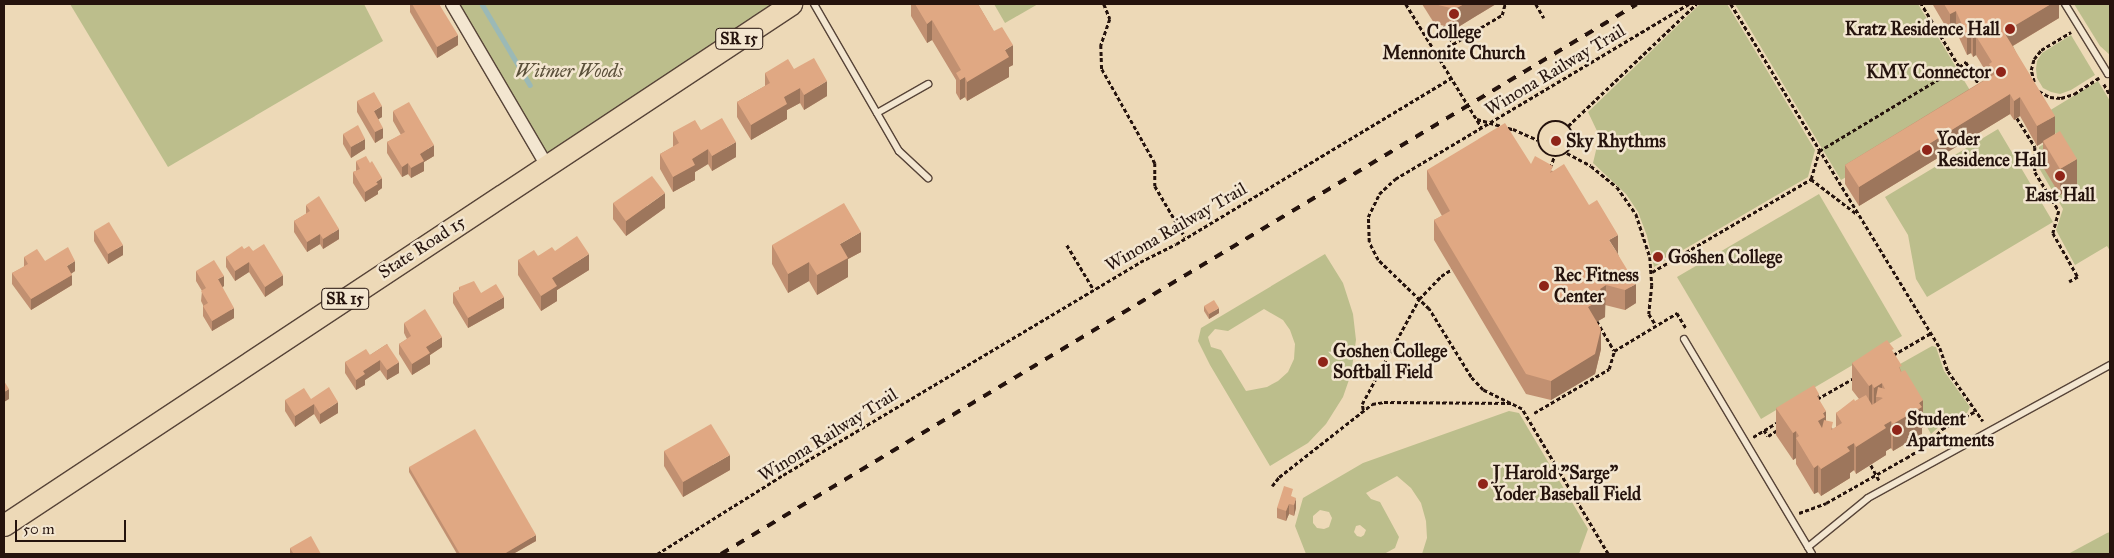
<!DOCTYPE html>
<style>
body{margin:0}
#map{position:relative;width:2114px;height:558px;overflow:hidden;background:#edd9b7;font-family:"IM FELL Great Primer",serif}
div>[style]{position:absolute}
.green>*{inset:0;background:#bcbe8c}
.stream>*{height:4.5px;margin:-2.25px;padding:0 2.25px;transform-origin:2.25px;border-radius:2.25px;background:#9bb9b6}
.path>*{height:2.5px;margin-top:-1.25px;transform-origin:0;background:repeating-linear-gradient(90deg,#25130d 0 4px,transparent 0 6.5px)}
.path>.ring{margin:-1.25px;padding:0;box-sizing:content-box;background:none;border:2.5px solid #25130d;border-radius:50%}
.roads{filter:drop-shadow(1px 0 #574438) drop-shadow(-1px 0 #574438) drop-shadow(0 1px #574438) drop-shadow(0 -1px #574438)}
.lane>*{height:6px;margin:-3px;padding:0 3px;transform-origin:3px;border-radius:3px;background:#f3e6d0}
.street>*{height:12px;margin:-6px;padding:0 6px;transform-origin:6px;border-radius:6px;background:#f3e6d0}
.primary>*{height:21px;margin:-10.5px;padding:0 10.5px;transform-origin:10.5px;border-radius:10.5px;background:#edd9b7}
.rail>*{height:4px;margin-top:-2px;transform-origin:0;background:repeating-linear-gradient(90deg,#25130d 0 9px,transparent 0 18px)}
.wall>*{inset:0;background:#c19071}
.shaded-wall>*{inset:0;background:#9d765c}
.building>*{inset:0;background:#e0a883}
.dots>*{width:14px;height:14px;translate:-50% -50%;box-sizing:border-box;border:2px solid #f3e6d0;border-radius:50%}
span{translate:-50% -50%;white-space:nowrap;text-align:center;line-height:1.15;-webkit-text-stroke:5px #f3e6d0;paint-order:stroke}
.shield-label span{padding:1px 4px;background:#f3e6d0;border:1px solid;border-radius:4px;-webkit-text-stroke-width:0}
.shield-label{font-size:16px;color:#25130d;font-weight:700}
.poi-label{font-size:18px;color:#25130d;font-weight:700}
.right{translate:-100% -50%;text-align:right}
.left{translate:0 -50%;text-align:left}
.street-label{font-size:18px;color:#25130d}
.park-label{font-size:18px;color:#5a4f39;font-style:italic}
.frame{position:absolute;inset:0;border:5px solid #25130d;pointer-events:none}
.scale{position:absolute;left:15px;top:520px;width:111px;height:22px;box-sizing:border-box;border:2px solid #25130d;border-top:0;padding-left:6px;font-size:15px;line-height:18px;white-space:nowrap;color:#25130d;-webkit-text-stroke:4px #f3e6d0;paint-order:stroke}
</style>
<div id="map">
<div class="green">
<i style="clip-path:polygon(70px 4px,364px 4px,383px 41px,168px 167px)"></i>
<i style="clip-path:polygon(452px 4px,791px 4px,547px 166px)"></i>
<i style="clip-path:polygon(994px 4px,1038px 4px,1005px 23px)"></i>
<i style="clip-path:polygon(1700px 4px,1727px 4px,1815px 150px,1808px 177px,1654px 267px,1647px 236px,1638px 212px,1626px 194px,1593px 163px,1598px 142px,1597px 131px,1588px 112px)"></i>
<i style="clip-path:polygon(1735px 4px,1918px 4px,1977px 102px,1841px 180px)"></i>
<i style="clip-path:polygon(2074px 4px,2110px 4px,2110px 55px,2100px 46px)"></i>
<i style="clip-path:polygon(2071px 35px,2095px 75px,2071px 90px,2060px 94px,2051px 92px,2043px 88px,2037px 78px,2036px 69px,2037px 61px,2042px 53px)"></i>
<i style="clip-path:polygon(2098px 81px,2110px 101px,2110px 251px,2107px 246px,2075px 265px,2056px 230px,2063px 209px,2039px 168px,2039px 147px,2057px 136px,2044px 114px)"></i>
<i style="clip-path:polygon(1998px 129px,2053px 222px,1927px 297px,1916px 279px,1908px 235px,1885px 197px)"></i>
<i style="clip-path:polygon(1819px 194px,1902px 336px,1761px 419px,1677px 277px)"></i>
<i style="clip-path:polygon(evenodd,1325px 254px,1343px 283px,1353px 314px,1356px 340px,1351px 374px,1343px 397px,1326px 424px,1308px 443px,1270px 466px,1210px 365px,1198px 341px,1201px 328px,1325px 254px,1264px 309px,1283px 320px,1290px 330px,1295px 344px,1294px 359px,1288px 372px,1278px 381px,1267px 387px,1246px 391px,1221px 350px,1211px 347px,1208px 337px,1215px 329px,1228px 331px,1264px 309px)"></i>
<i style="clip-path:polygon(1932px 346px,1936px 347px,1944px 371px,1970px 407px,1967px 413px,1941px 425px,1931px 434px,1893px 368px)"></i>
<i style="clip-path:polygon(evenodd,1509px 411px,1519px 413px,1588px 529px,1579px 554px,1422px 554px,1427px 538px,1426px 521px,1421px 503px,1411px 488px,1397px 476px,1366px 493px,1371px 499px,1380px 502px,1399px 537px,1395px 548px,1384px 554px,1306px 554px,1295px 526px,1303px 498px,1363px 463px,1509px 411px,1320px 510px,1329px 512px,1332px 518px,1329px 527px,1324px 529px,1317px 528px,1313px 523px,1313px 516px,1320px 510px,1509px 411px,1360px 525px,1366px 530px,1364px 535px,1361px 537px,1357px 536px,1354px 532px,1356px 526px,1360px 525px)"></i>
<i style="clip-path:polygon(2110px 532px,2110px 554px,2068px 554px,2107px 533px)"></i>
</div>
<div class="stream">
<i style="left:482px;top:4px;width:94px;rotate:59.3deg"></i>
</div>
<div class="path">
<i style="left:1104px;top:4px;width:16px;rotate:68deg"></i>
<i style="left:1110px;top:19px;width:28px;rotate:109deg"></i>
<i style="left:1101px;top:45px;width:24px;rotate:88deg"></i>
<i style="left:1102px;top:69px;width:108px;rotate:60.6deg"></i>
<i style="left:1155px;top:163px;width:23px;rotate:90deg"></i>
<i style="left:1155px;top:186px;width:59px;rotate:59.5deg"></i>
<i style="left:1406px;top:4px;width:145px;rotate:58.5deg"></i>
<i style="left:1519px;top:4px;width:1px"></i>
<i style="left:1536px;top:4px;width:16px;rotate:60deg"></i>
<i style="left:1731px;top:4px;width:403px;rotate:58.7deg"></i>
<i style="left:1940px;top:348px;width:24px;rotate:71deg"></i>
<i style="left:1948px;top:371px;width:61px;rotate:55deg"></i>
<i style="left:1443px;top:26px;width:21px;rotate:59deg"></i>
<i style="left:1436px;top:54px;width:77px;rotate:-30.6deg"></i>
<i style="left:1502px;top:15px;width:11px;rotate:-75deg"></i>
<i style="left:1959px;top:67px;width:9px;rotate:-36deg"></i>
<i style="left:1966px;top:62px;width:28px;rotate:60deg"></i>
<i style="left:2034px;top:82px;width:12px;rotate:-104deg"></i>
<i style="left:2031px;top:70px;width:11px;rotate:-75deg"></i>
<i style="left:2034px;top:59px;width:11px;rotate:-52deg"></i>
<i style="left:2041px;top:50px;width:35px;rotate:-31deg"></i>
<i style="left:2104px;top:84px;width:13px;rotate:61deg"></i>
<i style="left:2039px;top:91px;width:13px;rotate:29deg"></i>
<i style="left:2050px;top:97px;width:11px;rotate:5deg"></i>
<i style="left:2061px;top:98px;width:14px;rotate:-17deg"></i>
<i style="left:2074px;top:94px;width:30px;rotate:-33deg"></i>
<i style="left:2017px;top:118px;width:34px;rotate:58deg"></i>
<i style="left:2035px;top:147px;width:25px;rotate:90deg"></i>
<i style="left:2035px;top:172px;width:46px;rotate:58.4deg"></i>
<i style="left:2059px;top:211px;width:23px;rotate:105deg"></i>
<i style="left:2053px;top:233px;width:51px;rotate:60.4deg"></i>
<i style="left:2078px;top:277px;width:10px;rotate:151deg"></i>
<i style="left:1477px;top:119px;width:37px;rotate:16deg"></i>
<i style="left:1513px;top:129px;width:27px;rotate:24deg"></i>
<i class="ring" style="left:1538px;top:121px;width:33.5px;height:33.5px"></i>
<i style="left:1568px;top:126px;width:177px;rotate:-43.6deg"></i>
<i style="left:1567px;top:153px;width:27px;rotate:28deg"></i>
<i style="left:1591px;top:166px;width:33px;rotate:39deg"></i>
<i style="left:1617px;top:187px;width:33px;rotate:55deg"></i>
<i style="left:1636px;top:214px;width:45px;rotate:72deg"></i>
<i style="left:1650px;top:257px;width:28px;rotate:86deg"></i>
<i style="left:1652px;top:285px;width:29px;rotate:96deg"></i>
<i style="left:1649px;top:314px;width:13px;rotate:58deg"></i>
<i style="left:1550px;top:168px;width:12px;rotate:-70deg"></i>
<i style="left:1811px;top:179px;width:58px;rotate:37.3deg"></i>
<i style="left:1067px;top:245px;width:52px;rotate:59deg"></i>
<i style="left:1652px;top:272px;width:184px;rotate:-30.3deg"></i>
<i style="left:1811px;top:179px;width:29px;rotate:-74deg"></i>
<i style="left:1819px;top:151px;width:163px;rotate:-31deg"></i>
<i style="left:1959px;top:67px;width:74px;rotate:-121.1deg"></i>
<i style="left:1597px;top:321px;width:34px;rotate:60deg"></i>
<i style="left:1893px;top:355px;width:44px;rotate:-30.1deg"></i>
<i style="left:1817px;top:399px;width:43px;rotate:-29.6deg"></i>
<i style="left:1363px;top:410px;width:6px;rotate:-99deg"></i>
<i style="left:1362px;top:404px;width:119px;rotate:-61.5deg"></i>
<i style="left:1419px;top:299px;width:32px;rotate:-46deg"></i>
<i style="left:1441px;top:276px;width:13px;rotate:-32deg"></i>
<i style="left:1534px;top:413px;width:87px;rotate:-30.4deg"></i>
<i style="left:1609px;top:369px;width:19px;rotate:-74deg"></i>
<i style="left:1614px;top:351px;width:74px;rotate:-31.1deg"></i>
<i style="left:1677px;top:313px;width:17px;rotate:59deg"></i>
<i style="left:1764px;top:430px;width:7px;rotate:56deg"></i>
<i style="left:1768px;top:436px;width:13px;rotate:-32deg"></i>
<i style="left:1753px;top:437px;width:29px;rotate:-31deg"></i>
<i style="left:1871px;top:465px;width:19px;rotate:62deg"></i>
<i style="left:1272px;top:486px;width:11px;rotate:-52deg"></i>
<i style="left:1279px;top:477px;width:118px;rotate:-38.1deg"></i>
<i style="left:1372px;top:404px;width:12px;rotate:-9deg"></i>
<i style="left:1384px;top:402px;width:127px;rotate:0.5deg"></i>
<i style="left:1799px;top:513px;width:29px;rotate:-20deg"></i>
<i style="left:1826px;top:503px;width:92px;rotate:-29.4deg"></i>
<i style="left:1906px;top:458px;width:26px;rotate:-32deg"></i>
<i style="left:1928px;top:444px;width:21px;rotate:-47deg"></i>
<i style="left:1942px;top:429px;width:38px;rotate:-28deg"></i>
<i style="left:657px;top:554px;width:149px;rotate:-32.1deg"></i>
<i style="left:783px;top:475px;width:416px;rotate:-30.8deg"></i>
<i style="left:1140px;top:262px;width:40px;rotate:-26.6deg"></i>
<i style="left:1176px;top:244px;width:321px;rotate:-31.1deg"></i>
<i style="left:1608px;top:554px;width:169px;rotate:-120.7deg"></i>
<i style="left:1522px;top:409px;width:43px;rotate:-154deg"></i>
<i style="left:1483px;top:390px;width:18px;rotate:-133deg"></i>
<i style="left:1471px;top:377px;width:80px;rotate:-121.7deg"></i>
<i style="left:1429px;top:309px;width:71px;rotate:-136.1deg"></i>
<i style="left:1378px;top:260px;width:20px;rotate:-117deg"></i>
<i style="left:1369px;top:242px;width:25px;rotate:-92deg"></i>
<i style="left:1368px;top:217px;width:25px;rotate:-64deg"></i>
<i style="left:1379px;top:194px;width:22px;rotate:-43deg"></i>
<i style="left:1395px;top:179px;width:342px;rotate:-30.8deg"></i>
</div>
<div class="roads">
<div class="lane">
<i style="left:814px;top:4px;width:170px;rotate:60deg"></i>
<i style="left:899px;top:151px;width:40px;rotate:43deg"></i>
<i style="left:2065px;top:4px;width:82px;rotate:58.4deg"></i>
<i style="left:2108px;top:74px;width:2px;rotate:-27deg"></i>
<i style="left:877px;top:113px;width:59px;rotate:-29.6deg"></i>
<i style="left:1684px;top:339px;width:250px;rotate:59.2deg"></i>
<i style="left:1808px;top:547px;width:77px;rotate:-39.2deg"></i>
<i style="left:1868px;top:498px;width:276px;rotate:-28.8deg"></i>
</div>
<div class="street">
<i style="left:452px;top:4px;width:188px;rotate:59.6deg"></i>
</div>
<div class="primary">
<i style="left:4px;top:525px;width:944px;rotate:-33.5deg"></i>
</div>
</div>
<div class="rail">
<i style="left:721px;top:554px;width:1068px;rotate:-30.98deg"></i>
</div>
<div class="wall">
<i style="clip-path:polygon(410px 4px,439px 4px,458px 45px,437px 58px,410px 12px)"></i>
<i style="clip-path:polygon(911px 4px,978px 4px,1013px 65px,1009px 67px,1009px 77px,967px 101px,965px 97px,960px 100px,956px 93px,956px 80px,932px 40px,927px 43px,911px 16px)"></i>
<i style="clip-path:polygon(1422px 4px,1496px 4px,1455px 29px,1434px 23px)"></i>
<i style="clip-path:polygon(1933px 4px,1988px 4px,1988px 5px,2059px 4px,2059px 18px,2013px 46px,2055px 134px,2077px 185px,2060px 195px,2043px 167px,2043px 142px,2037px 146px,2020px 116px,2014px 120px,2010px 114px,1859px 206px,1845px 184px,1845px 165px,1989px 77px,1976px 55px,1973px 57px,1971px 53px,1967px 55px,1956px 31px,1950px 34px,1933px 5px)"></i>
<i style="clip-path:polygon(794px 69px,827px 96px,804px 110px,800px 103px,787px 110px,787px 119px,751px 140px,737px 117px,737px 102px,765px 86px,765px 73px)"></i>
<i style="clip-path:polygon(357px 101px,382px 117px,378px 119px,383px 138px,375px 143px,357px 112px)"></i>
<i style="clip-path:polygon(393px 111px,434px 156px,424px 162px,424px 171px,411px 178px,408px 174px,402px 177px,387px 153px,387px 142px,401px 135px,393px 121px)"></i>
<i style="clip-path:polygon(701px 130px,736px 157px,712px 171px,708px 164px,695px 172px,695px 180px,673px 192px,660px 169px,660px 154px,673px 147px,673px 132px)"></i>
<i style="clip-path:polygon(343px 134px,365px 149px,351px 158px,343px 144px)"></i>
<i style="clip-path:polygon(356px 161px,382px 188px,378px 191px,378px 194px,365px 202px,353px 183px,353px 172px,356px 171px)"></i>
<i style="clip-path:polygon(1531px 164px,1553px 171px,1618px 254px,1636px 303px,1625px 310px,1605px 305px,1605px 317px,1596px 322px,1601px 349px,1595px 374px,1551px 400px,1526px 394px,1434px 240px,1434px 220px,1442px 216px,1427px 189px,1427px 170px)"></i>
<i style="clip-path:polygon(613px 203px,665px 208px,626px 236px,613px 219px)"></i>
<i style="clip-path:polygon(306px 205px,339px 239px,323px 249px,320px 244px,307px 252px,294px 232px,294px 221px,306px 214px)"></i>
<i style="clip-path:polygon(94px 231px,123px 255px,108px 264px,94px 241px)"></i>
<i style="clip-path:polygon(772px 245px,861px 252px,848px 259px,848px 277px,817px 295px,809px 281px,788px 293px,772px 264px)"></i>
<i style="clip-path:polygon(244px 249px,253px 251px,283px 285px,265px 297px,249px 272px,235px 281px,226px 267px,226px 257px)"></i>
<i style="clip-path:polygon(555px 251px,589px 270px,557px 290px,557px 301px,541px 311px,518px 275px,518px 260px,538px 256px)"></i>
<i style="clip-path:polygon(24px 257px,45px 261px,75px 271px,71px 274px,72px 285px,31px 310px,12px 284px,12px 273px,24px 267px)"></i>
<i style="clip-path:polygon(196px 271px,224px 286px,222px 287px,234px 318px,212px 331px,203px 316px,203px 305px,201px 301px,202px 291px,196px 281px)"></i>
<i style="clip-path:polygon(459px 287px,481px 293px,504px 308px,468px 328px,453px 303px,453px 293px,459px 290px)"></i>
<i style="clip-path:polygon(1204px 306px,1219px 313px,1209px 319px,1204px 311px)"></i>
<i style="clip-path:polygon(404px 323px,442px 347px,430px 355px,430px 364px,412px 375px,399px 354px,399px 344px,407px 339px,404px 333px)"></i>
<i style="clip-path:polygon(387px 344px,399px 373px,387px 380px,380px 370px,365px 380px,365px 385px,356px 390px,345px 373px,345px 362px,370px 355px)"></i>
<i style="clip-path:polygon(1894px 353px,1923px 427px,1922px 428px,1922px 434px,1893px 451px,1891px 448px,1886px 451px,1886px 455px,1856px 474px,1854px 470px,1850px 473px,1850px 478px,1821px 496px,1818px 492px,1814px 494px,1796px 464px,1796px 458px,1793px 460px,1776px 435px,1776px 408px,1819px 400px,1826px 421px,1833px 429px,1836px 427px,1836px 413px,1859px 399px,1852px 390px,1852px 363px)"></i>
<i style="clip-path:polygon(311px 399px,338px 413px,320px 424px,314px 414px,295px 427px,285px 411px,285px 400px)"></i>
<i style="clip-path:polygon(664px 451px,730px 470px,683px 497px,664px 466px)"></i>
<i style="clip-path:polygon(409px 467px,536px 541px,513px 554px,457px 554px,409px 472px)"></i>
<i style="clip-path:polygon(1293px 497px,1296px 508px,1294px 516px,1289px 514px,1286px 521px,1277px 518px,1277px 508px)"></i>
<i style="clip-path:polygon(290px 548px,321px 554px,290px 554px)"></i>
</div>
<div class="shaded-wall">
<i style="clip-path:polygon(1464px 4px,1496px 4px,1455px 29px,1455px 9px)"></i>
<i style="clip-path:polygon(2051px 4px,2059px 4px,2059px 18px,2004px 51px,2004px 32px)"></i>
<i style="clip-path:polygon(1956px 11px,1956px 31px,1950px 34px,1950px 14px)"></i>
<i style="clip-path:polygon(932px 20px,932px 40px,927px 43px,927px 24px)"></i>
<i style="clip-path:polygon(1971px 34px,1971px 53px,1967px 55px,1967px 36px)"></i>
<i style="clip-path:polygon(458px 35px,458px 45px,437px 58px,437px 47px)"></i>
<i style="clip-path:polygon(1976px 36px,1976px 55px,1973px 57px,1973px 38px)"></i>
<i style="clip-path:polygon(1013px 45px,1013px 65px,1009px 67px,1009px 77px,967px 101px,967px 82px,1005px 50px)"></i>
<i style="clip-path:polygon(965px 77px,965px 97px,960px 100px,960px 80px)"></i>
<i style="clip-path:polygon(827px 81px,827px 96px,804px 110px,804px 95px)"></i>
<i style="clip-path:polygon(800px 88px,800px 103px,787px 110px,787px 119px,751px 140px,751px 125px,784px 97px)"></i>
<i style="clip-path:polygon(2010px 94px,2010px 114px,1859px 206px,1859px 187px)"></i>
<i style="clip-path:polygon(2020px 97px,2020px 116px,2014px 120px,2014px 101px)"></i>
<i style="clip-path:polygon(382px 106px,382px 117px,374px 122px,374px 111px)"></i>
<i style="clip-path:polygon(2055px 116px,2055px 135px,2037px 146px,2037px 126px)"></i>
<i style="clip-path:polygon(383px 128px,383px 138px,375px 143px,375px 132px)"></i>
<i style="clip-path:polygon(365px 139px,365px 149px,351px 158px,351px 147px)"></i>
<i style="clip-path:polygon(736px 142px,736px 157px,712px 171px,712px 156px)"></i>
<i style="clip-path:polygon(434px 145px,434px 156px,424px 162px,424px 171px,411px 178px,411px 168px,420px 154px)"></i>
<i style="clip-path:polygon(708px 149px,708px 164px,695px 172px,695px 180px,673px 192px,673px 177px,692px 159px)"></i>
<i style="clip-path:polygon(2077px 159px,2077px 185px,2060px 195px,2060px 169px)"></i>
<i style="clip-path:polygon(408px 163px,408px 174px,402px 177px,402px 167px)"></i>
<i style="clip-path:polygon(382px 178px,382px 188px,378px 191px,378px 194px,365px 202px,365px 192px,376px 182px)"></i>
<i style="clip-path:polygon(665px 193px,665px 208px,626px 236px,626px 221px)"></i>
<i style="clip-path:polygon(339px 229px,339px 239px,323px 249px,323px 239px)"></i>
<i style="clip-path:polygon(861px 232px,861px 252px,848px 259px,848px 277px,817px 295px,817px 275px,840px 244px)"></i>
<i style="clip-path:polygon(320px 234px,320px 244px,307px 252px,307px 242px)"></i>
<i style="clip-path:polygon(1618px 235px,1618px 254px,1609px 240px)"></i>
<i style="clip-path:polygon(123px 245px,123px 255px,108px 264px,108px 254px)"></i>
<i style="clip-path:polygon(589px 254px,589px 270px,557px 290px,557px 301px,541px 311px,541px 296px,552px 278px)"></i>
<i style="clip-path:polygon(75px 261px,75px 271px,67px 276px,67px 266px)"></i>
<i style="clip-path:polygon(249px 262px,249px 272px,235px 281px,235px 271px)"></i>
<i style="clip-path:polygon(809px 262px,809px 281px,788px 293px,788px 274px)"></i>
<i style="clip-path:polygon(72px 275px,72px 285px,31px 310px,31px 299px)"></i>
<i style="clip-path:polygon(283px 275px,283px 285px,265px 297px,265px 287px)"></i>
<i style="clip-path:polygon(224px 276px,224px 286px,218px 290px,218px 279px)"></i>
<i style="clip-path:polygon(1636px 284px,1636px 303px,1625px 310px,1625px 290px)"></i>
<i style="clip-path:polygon(1606px 285px,1605px 317px,1588px 327px,1588px 307px,1600px 289px)"></i>
<i style="clip-path:polygon(504px 297px,504px 308px,468px 328px,468px 318px)"></i>
<i style="clip-path:polygon(234px 308px,234px 318px,212px 331px,212px 321px)"></i>
<i style="clip-path:polygon(1219px 308px,1219px 313px,1209px 319px,1209px 314px)"></i>
<i style="clip-path:polygon(1601px 329px,1601px 349px,1595px 374px,1551px 400px,1551px 381px)"></i>
<i style="clip-path:polygon(442px 337px,442px 347px,430px 355px,430px 364px,412px 375px,412px 364px,426px 347px)"></i>
<i style="clip-path:polygon(380px 360px,380px 370px,365px 380px,365px 385px,356px 390px,356px 380px,363px 371px)"></i>
<i style="clip-path:polygon(399px 362px,399px 373px,387px 380px,387px 370px)"></i>
<i style="clip-path:polygon(1882px 383px,1882px 398px,1876px 397px,1876px 414px,1874px 415px,1874px 388px)"></i>
<i style="clip-path:polygon(1872px 384px,1872px 411px,1869px 413px,1869px 386px)"></i>
<i style="clip-path:polygon(9px 389px,9px 399px,4px 402px,4px 392px)"></i>
<i style="clip-path:polygon(1819px 394px,1819px 420px,1823px 413px,1826px 411px,1826px 438px,1818px 448px,1817px 396px)"></i>
<i style="clip-path:polygon(1923px 400px,1923px 427px,1922px 428px,1922px 434px,1893px 451px,1893px 424px,1919px 403px)"></i>
<i style="clip-path:polygon(338px 402px,338px 413px,320px 424px,320px 414px)"></i>
<i style="clip-path:polygon(314px 404px,314px 414px,295px 427px,295px 416px)"></i>
<i style="clip-path:polygon(1891px 421px,1891px 448px,1886px 451px,1886px 455px,1856px 474px,1856px 447px,1884px 425px)"></i>
<i style="clip-path:polygon(1796px 431px,1796px 458px,1793px 460px,1793px 433px)"></i>
<i style="clip-path:polygon(1854px 443px,1854px 470px,1850px 473px,1850px 478px,1821px 496px,1821px 469px,1847px 447px)"></i>
<i style="clip-path:polygon(730px 455px,730px 470px,683px 497px,683px 482px)"></i>
<i style="clip-path:polygon(1818px 465px,1818px 492px,1814px 494px,1814px 468px)"></i>
<i style="clip-path:polygon(1296px 498px,1296px 508px,1294px 516px,1294px 505px)"></i>
<i style="clip-path:polygon(1289px 504px,1289px 514px,1286px 521px,1286px 511px)"></i>
<i style="clip-path:polygon(536px 535px,536px 541px,513px 554px,504px 554px)"></i>
</div>
<div class="building">
<i style="clip-path:polygon(412px 4px,439px 4px,458px 35px,437px 47px)"></i>
<i style="clip-path:polygon(915px 4px,978px 4px,994px 31px,1002px 27px,1013px 45px,1005px 50px,1009px 57px,967px 82px,965px 77px,960px 80px,956px 73px,961px 70px,932px 20px,927px 24px)"></i>
<i style="clip-path:polygon(1434px 4px,1464px 4px,1455px 9px)"></i>
<i style="clip-path:polygon(1944px 4px,1988px 4px,1988px 5px,1990px 4px,2051px 4px,2004px 32px,2055px 116px,2037px 126px,2020px 97px,2014px 101px,2010px 94px,1859px 187px,1845px 165px,1995px 74px,1989px 64px,1992px 62px,1976px 36px,1973px 38px,1971px 34px,1967px 36px,1956px 11px,1950px 14px)"></i>
<i style="clip-path:polygon(814px 58px,827px 81px,804px 95px,800px 88px,784px 97px,787px 104px,751px 125px,737px 102px,770px 83px,765px 73px,788px 59px,794px 69px)"></i>
<i style="clip-path:polygon(374px 92px,382px 106px,374px 111px,383px 128px,375px 132px,357px 101px)"></i>
<i style="clip-path:polygon(409px 102px,434px 145px,420px 154px,424px 161px,411px 168px,408px 163px,402px 167px,387px 142px,405px 132px,393px 111px)"></i>
<i style="clip-path:polygon(722px 118px,736px 142px,712px 156px,708px 149px,692px 159px,695px 165px,673px 177px,660px 154px,679px 143px,673px 132px,695px 120px,701px 130px)"></i>
<i style="clip-path:polygon(1505px 123px,1531px 164px,1535px 156px,1553px 166px,1550px 173px,1564px 164px,1589px 205px,1597px 200px,1618px 235px,1609px 240px,1636px 284px,1625px 290px,1606px 285px,1600px 289px,1605px 297px,1588px 307px,1601px 329px,1595px 354px,1551px 381px,1526px 374px,1434px 220px,1450px 211px,1427px 170px)"></i>
<i style="clip-path:polygon(358px 125px,365px 139px,351px 147px,343px 134px)"></i>
<i style="clip-path:polygon(2060px 131px,2077px 159px,2060px 169px,2043px 141px)"></i>
<i style="clip-path:polygon(366px 156px,370px 163px,372px 161px,382px 178px,376px 182px,378px 184px,365px 192px,353px 172px,360px 169px,356px 161px)"></i>
<i style="clip-path:polygon(652px 176px,665px 193px,626px 221px,613px 203px)"></i>
<i style="clip-path:polygon(319px 196px,339px 229px,323px 239px,320px 234px,307px 242px,294px 221px,310px 211px,306px 205px)"></i>
<i style="clip-path:polygon(844px 203px,861px 232px,840px 244px,848px 258px,817px 275px,809px 262px,788px 274px,772px 245px)"></i>
<i style="clip-path:polygon(109px 222px,123px 245px,108px 254px,94px 231px)"></i>
<i style="clip-path:polygon(577px 236px,589px 254px,552px 278px,557px 286px,541px 296px,518px 260px,534px 250px,538px 256px,552px 247px,555px 251px)"></i>
<i style="clip-path:polygon(264px 244px,283px 275px,265px 287px,249px 262px,235px 271px,226px 257px,242px 246px,244px 249px,249px 246px,253px 251px)"></i>
<i style="clip-path:polygon(68px 247px,75px 261px,67px 266px,72px 275px,31px 299px,12px 273px,28px 264px,24px 257px,37px 249px,45px 261px)"></i>
<i style="clip-path:polygon(214px 260px,224px 276px,218px 279px,234px 308px,212px 321px,203px 306px,208px 303px,201px 291px,206px 288px,196px 271px)"></i>
<i style="clip-path:polygon(474px 281px,481px 293px,496px 284px,504px 297px,468px 318px,453px 293px,460px 289px,459px 287px)"></i>
<i style="clip-path:polygon(1214px 300px,1219px 308px,1209px 314px,1204px 306px)"></i>
<i style="clip-path:polygon(425px 309px,442px 337px,426px 347px,430px 353px,412px 364px,399px 344px,411px 336px,404px 323px)"></i>
<i style="clip-path:polygon(1887px 340px,1894px 349px,1892px 350px,1902px 366px,1899px 367px,1901px 372px,1905px 370px,1923px 400px,1919px 403px,1922px 407px,1893px 424px,1891px 421px,1884px 425px,1886px 428px,1856px 447px,1854px 443px,1847px 447px,1850px 451px,1821px 469px,1818px 465px,1814px 468px,1796px 438px,1799px 436px,1796px 431px,1793px 433px,1776px 408px,1814px 385px,1819px 394px,1817px 396px,1826px 411px,1823px 413px,1825px 417px,1818px 421px,1822px 428px,1824px 420px,1833px 422px,1831px 430px,1842px 423px,1836px 413px,1854px 399px,1855px 401px,1866px 395px,1872px 405px,1883px 398px,1876px 397px,1878px 387px,1885px 389px,1882px 383px,1874px 388px,1872px 384px,1869px 386px,1852px 363px)"></i>
<i style="clip-path:polygon(387px 344px,399px 362px,387px 370px,380px 360px,363px 371px,365px 374px,356px 380px,345px 362px,366px 349px,370px 355px)"></i>
<i style="clip-path:polygon(4px 381px,9px 389px,4px 392px)"></i>
<i style="clip-path:polygon(329px 387px,338px 402px,320px 414px,314px 404px,295px 416px,285px 400px,304px 388px,311px 399px)"></i>
<i style="clip-path:polygon(711px 424px,730px 455px,683px 482px,664px 451px)"></i>
<i style="clip-path:polygon(475px 429px,536px 535px,504px 554px,460px 554px,409px 467px)"></i>
<i style="clip-path:polygon(1284px 486px,1293px 489px,1291px 496px,1296px 498px,1294px 505px,1289px 504px,1286px 511px,1277px 508px)"></i>
<i style="clip-path:polygon(311px 536px,321px 554px,291px 554px,293px 553px,290px 548px)"></i>
</div>
<div class="dots">
<i style="left:1454px;top:14px;background:#8f2418"></i>
<i style="left:2010px;top:29px;background:#8f2418"></i>
<i style="left:2001px;top:72px;background:#8f2418"></i>
<i style="left:1556px;top:141px;background:#8f2418"></i>
<i style="left:1927px;top:150px;background:#8f2418"></i>
<i style="left:2060px;top:176px;background:#8f2418"></i>
<i style="left:1658px;top:257px;background:#8f2418"></i>
<i style="left:1544px;top:286px;background:#8f2418"></i>
<i style="left:1323px;top:362px;background:#8f2418"></i>
<i style="left:1897px;top:430px;background:#8f2418"></i>
<i style="left:1483px;top:484px;background:#8f2418"></i>
</div>
<div class="shield-label">
<span style="left:739px;top:39px">SR 15</span>
<span style="left:345px;top:299px">SR 15</span>
</div>
<div class="poi-label">
<span class="right" style="left:2000px;top:29px">Kratz Residence Hall</span>
<span style="left:1454px;top:43px">College<br>Mennonite Church</span>
<span class="right" style="left:1991px;top:72px">KMY Connector</span>
<span class="left" style="left:1937px;top:150px">Yoder<br>Residence Hall</span>
<span class="left" style="left:1566px;top:141px">Sky Rhythms</span>
<span style="left:2060px;top:195px">East Hall</span>
<span class="left" style="left:1668px;top:257px">Goshen College</span>
<span class="left" style="left:1554px;top:286px">Rec Fitness<br>Center</span>
<span class="left" style="left:1333px;top:362px">Goshen College<br>Softball Field</span>
<span class="left" style="left:1907px;top:430px">Student<br>Apartments</span>
<span class="left" style="left:1493px;top:484px">J Harold "Sarge"<br>Yoder Baseball Field</span>
</div>
<div class="street-label">
<span style="left:1555px;top:70px;rotate:-31deg">Winona Railway Trail</span>
<span style="left:1176px;top:227px;rotate:-30deg">Winona Railway Trail</span>
<span style="left:422px;top:247px;rotate:-33deg">State Road 15</span>
<span style="left:828px;top:435px;rotate:-32deg">Winona Railway Trail</span>
</div>
<div class="park-label">
<span style="left:569px;top:71px">Witmer Woods</span>
</div>
<div class="frame"></div>
<div class="scale">50 m</div>
</div>
